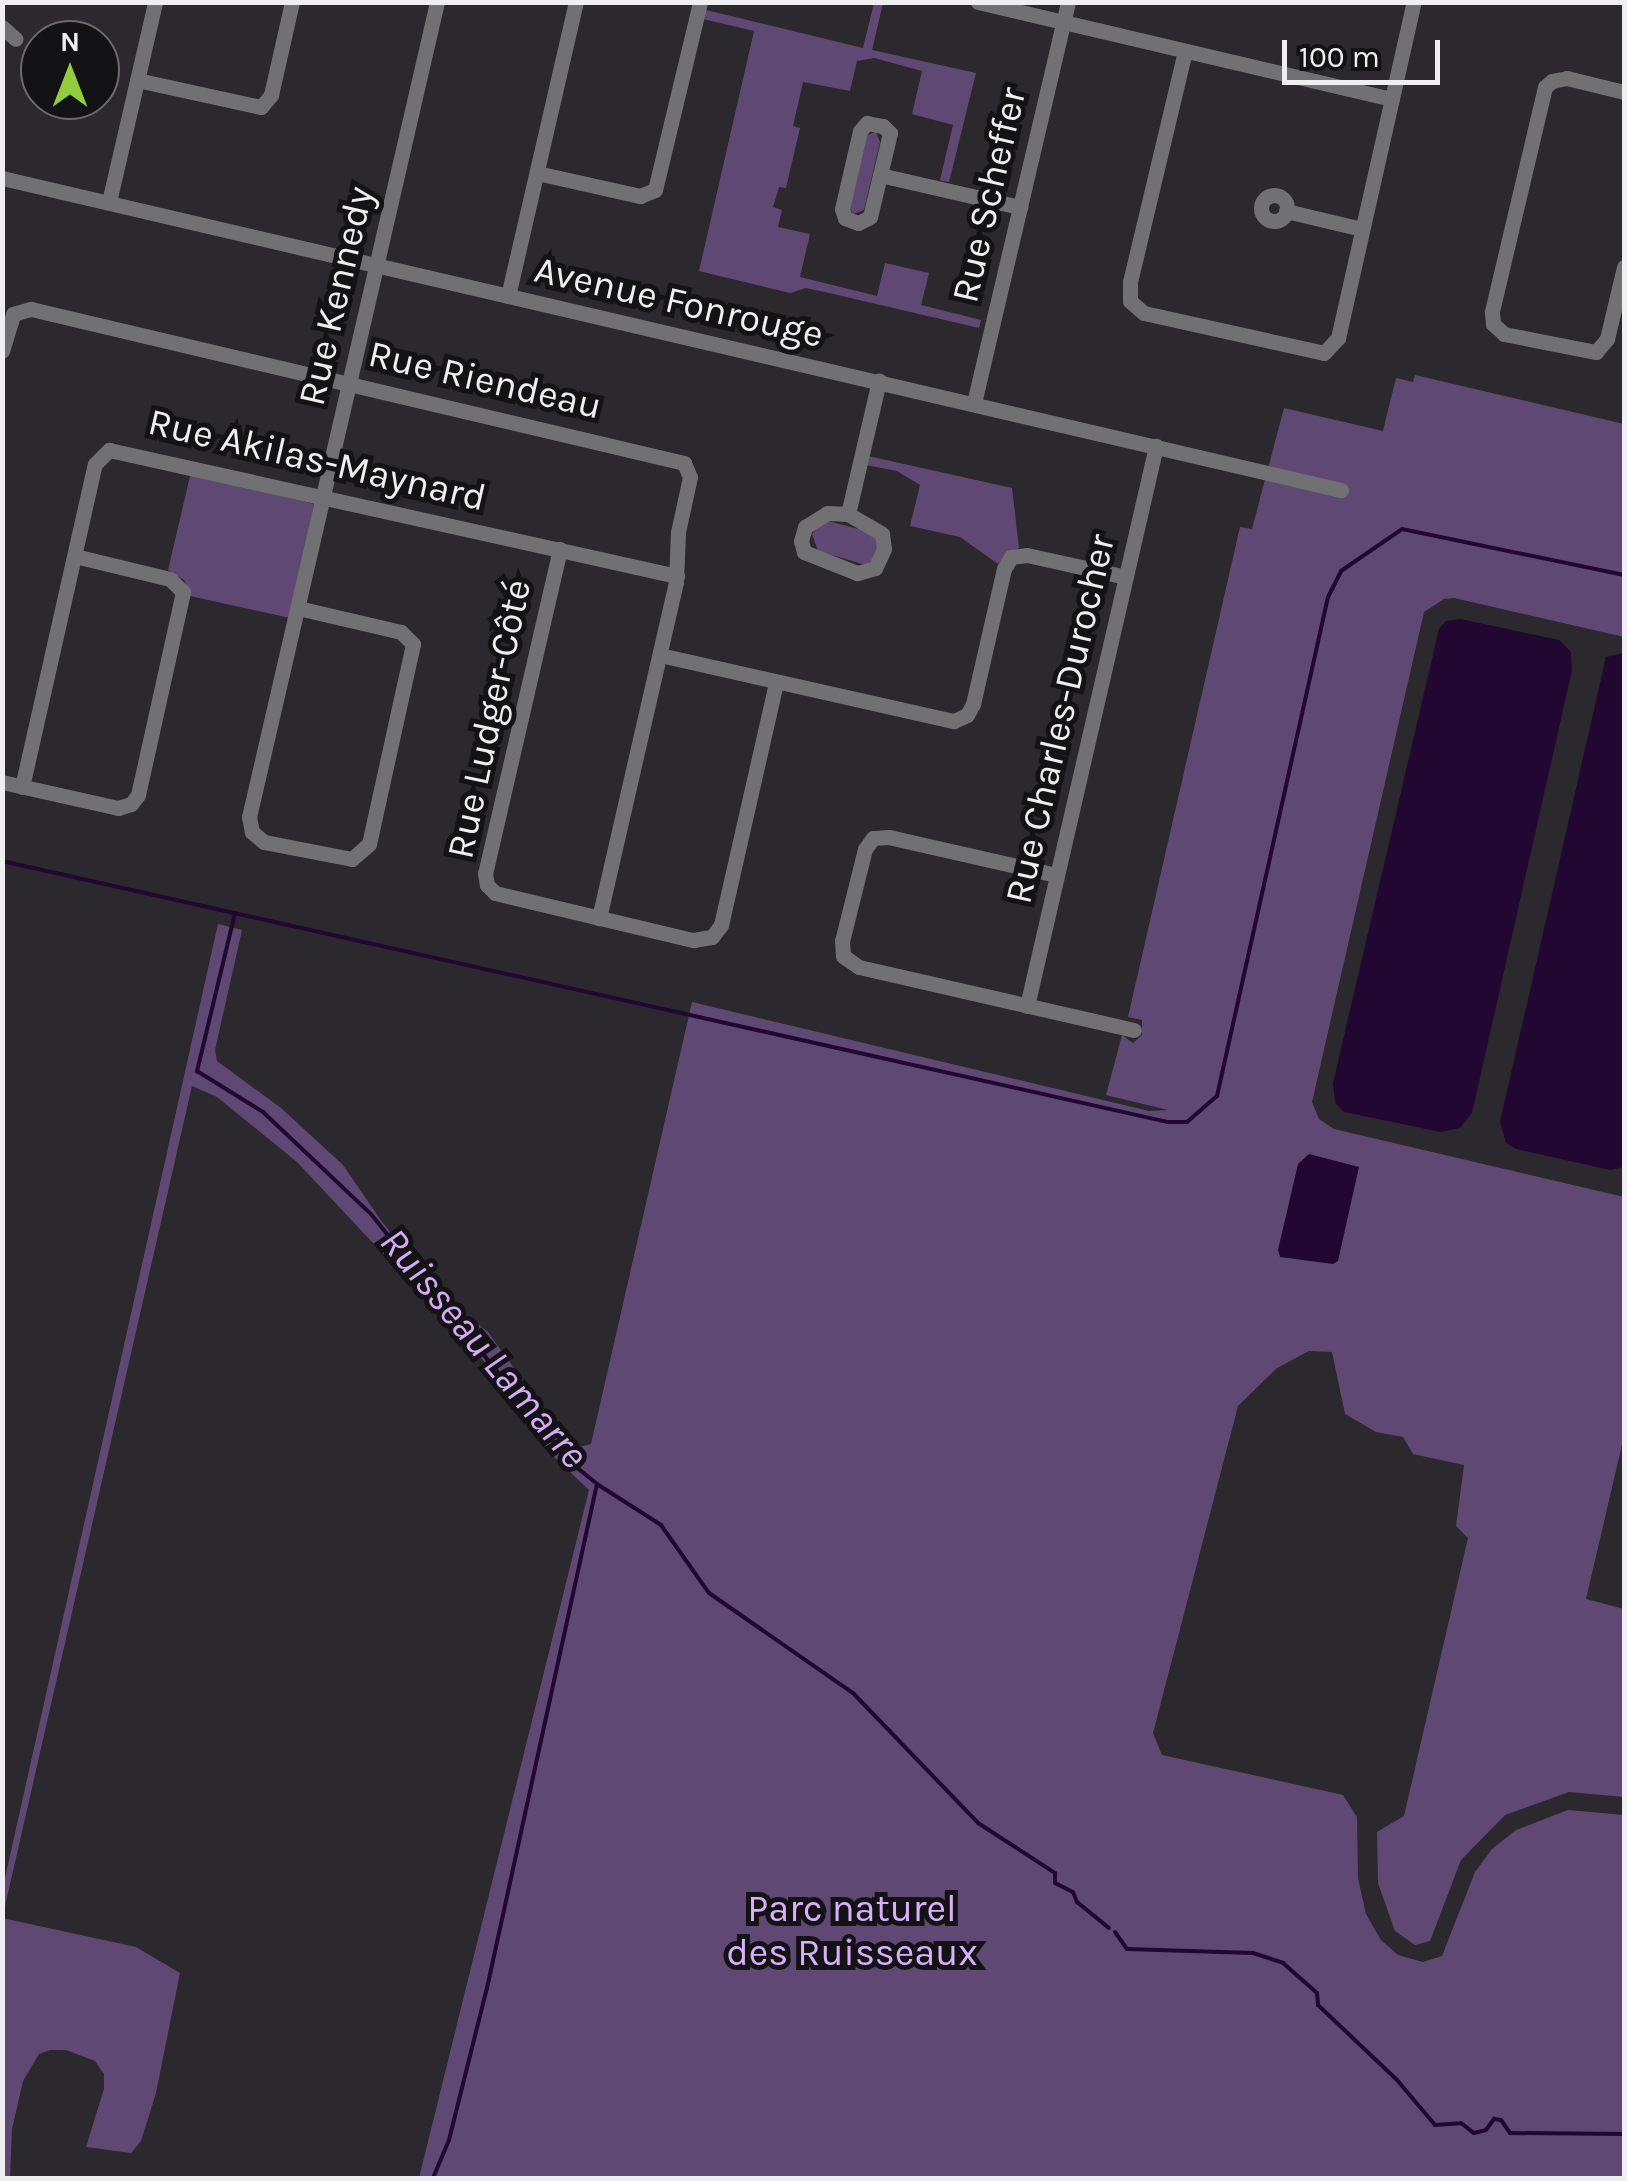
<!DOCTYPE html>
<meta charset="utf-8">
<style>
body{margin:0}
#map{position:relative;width:1627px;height:2181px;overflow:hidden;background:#2b292d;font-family:Karla,sans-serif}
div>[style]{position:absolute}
.green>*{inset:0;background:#604874}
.water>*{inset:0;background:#220733}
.stream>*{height:4px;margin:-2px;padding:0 2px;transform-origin:2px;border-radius:2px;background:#220733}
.minor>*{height:15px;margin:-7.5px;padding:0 7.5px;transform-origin:7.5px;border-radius:7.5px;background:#717072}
.minor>.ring{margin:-7.5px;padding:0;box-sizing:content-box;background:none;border:15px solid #717072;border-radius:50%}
span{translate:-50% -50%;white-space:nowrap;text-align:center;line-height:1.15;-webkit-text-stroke:10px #131214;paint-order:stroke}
.street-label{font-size:38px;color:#efeef1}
.park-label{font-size:38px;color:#d9affb}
.water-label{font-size:40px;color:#d5abf7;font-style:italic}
.frame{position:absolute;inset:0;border:5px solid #efeef1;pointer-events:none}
.north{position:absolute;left:20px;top:20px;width:100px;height:100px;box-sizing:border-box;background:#131214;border:2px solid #6b6a6c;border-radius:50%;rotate:0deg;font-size:28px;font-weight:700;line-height:40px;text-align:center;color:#efeef1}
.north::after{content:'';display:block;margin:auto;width:35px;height:45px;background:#93cd3e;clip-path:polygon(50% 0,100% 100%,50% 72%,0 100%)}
.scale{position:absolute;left:1282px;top:40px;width:158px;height:45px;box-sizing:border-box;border:5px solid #efeef1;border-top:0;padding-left:12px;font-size:30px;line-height:35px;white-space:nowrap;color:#efeef1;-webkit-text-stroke:8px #131214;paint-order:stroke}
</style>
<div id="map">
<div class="green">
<i style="clip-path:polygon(874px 3px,883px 3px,872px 50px,976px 73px,949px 182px,940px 180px,953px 125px,912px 114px,922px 71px,874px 58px,857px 61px,850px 91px,803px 82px,793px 126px,800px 128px,786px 188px,779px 187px,773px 207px,782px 210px,778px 227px,810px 234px,800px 277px,877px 296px,885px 263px,929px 273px,921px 305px,981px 320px,979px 328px,825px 292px,806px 288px,790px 293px,699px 271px,754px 31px,703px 19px,706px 10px,863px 48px)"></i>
<i style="clip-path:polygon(876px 132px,880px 142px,864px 210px,853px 214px,850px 208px,867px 135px)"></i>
<i style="clip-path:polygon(1415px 375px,1624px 424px,1624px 637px,1454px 598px,1444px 599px,1424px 612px,1312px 1102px,1319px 1119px,1334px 1129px,1624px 1197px,1624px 1436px,1586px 1599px,1624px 1609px,1624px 1797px,1569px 1792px,1505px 1815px,1461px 1860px,1430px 1941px,1415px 1945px,1395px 1931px,1378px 1883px,1377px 1832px,1404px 1816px,1468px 1538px,1456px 1526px,1464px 1465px,1413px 1454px,1403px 1437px,1376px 1432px,1345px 1414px,1332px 1352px,1309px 1351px,1277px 1368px,1238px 1406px,1153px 1733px,1162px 1755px,1343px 1795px,1357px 1817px,1358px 1878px,1366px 1914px,1381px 1940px,1398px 1955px,1423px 1962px,1442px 1956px,1475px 1872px,1492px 1849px,1516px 1830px,1568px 1810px,1624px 1815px,1624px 2178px,419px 2178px,589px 1490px,552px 1455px,493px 1371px,297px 1162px,217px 1097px,192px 1086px,3px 1915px,3px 1887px,218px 924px,242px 930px,215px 1050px,217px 1061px,281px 1108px,343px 1165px,382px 1222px,444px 1297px,488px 1332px,572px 1449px,591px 1444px,692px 1002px,1149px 1111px,1168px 1110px,1106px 1095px,1122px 1035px,1133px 1043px,1142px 1035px,1142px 1020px,1128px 1017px,1240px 527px,1252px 529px,1284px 408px,1383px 431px,1396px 378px,1413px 382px)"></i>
<i style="clip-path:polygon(868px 456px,1012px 488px,1019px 548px,998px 564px,960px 537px,910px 526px,920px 485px,897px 471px,866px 465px)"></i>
<i style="clip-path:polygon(191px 472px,314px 504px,290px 618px,190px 596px,184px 580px,168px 570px)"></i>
<i style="clip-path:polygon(824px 520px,870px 532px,878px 541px,876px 557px,866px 565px,818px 551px,812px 534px)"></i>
<i style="clip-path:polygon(2px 1918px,136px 1947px,180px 1973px,156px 2093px,141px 2141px,131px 2153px,86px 2147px,104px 2089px,104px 2074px,95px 2061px,66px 2050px,50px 2050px,39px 2054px,23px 2081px,12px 2129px,10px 2178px,3px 2178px)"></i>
</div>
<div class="water">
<i style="clip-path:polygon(1461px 619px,1559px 640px,1571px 652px,1572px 670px,1472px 1113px,1460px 1128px,1441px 1132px,1344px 1112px,1335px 1103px,1333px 1083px,1439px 629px,1446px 621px)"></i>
<i style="clip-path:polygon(1624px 653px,1624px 1167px,1610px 1170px,1516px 1149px,1506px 1143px,1500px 1122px,1606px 657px)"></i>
<i style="clip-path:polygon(1309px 1154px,1359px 1167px,1338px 1261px,1333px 1264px,1280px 1257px,1278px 1250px,1298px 1164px)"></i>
</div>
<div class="stream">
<i style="left:2px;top:861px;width:1195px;rotate:12.62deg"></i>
<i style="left:1168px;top:1122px;width:19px"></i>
<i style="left:1187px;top:1122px;width:40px;rotate:-41deg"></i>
<i style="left:1217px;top:1096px;width:511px;rotate:-77.46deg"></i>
<i style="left:1328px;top:597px;width:29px;rotate:-63deg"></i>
<i style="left:1341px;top:571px;width:74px;rotate:-34.5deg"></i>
<i style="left:1402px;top:529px;width:227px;rotate:11.7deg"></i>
<i style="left:235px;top:913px;width:163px;rotate:103.5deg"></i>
<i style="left:197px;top:1071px;width:78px;rotate:31.8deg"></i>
<i style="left:263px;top:1112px;width:149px;rotate:43.4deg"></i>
<i style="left:371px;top:1214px;width:318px;rotate:51.3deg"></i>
<i style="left:570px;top:1462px;width:35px;rotate:39deg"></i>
<i style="left:597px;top:1484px;width:76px;rotate:32.6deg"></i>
<i style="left:661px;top:1525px;width:83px;rotate:54.8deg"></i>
<i style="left:709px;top:1593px;width:175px;rotate:34.8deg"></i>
<i style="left:853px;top:1693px;width:180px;rotate:46.1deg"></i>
<i style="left:978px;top:1823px;width:92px;rotate:33deg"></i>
<i style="left:1055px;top:1873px;width:10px;rotate:90deg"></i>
<i style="left:1055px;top:1883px;width:20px;rotate:27deg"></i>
<i style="left:1073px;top:1892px;width:11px;rotate:68deg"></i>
<i style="left:1077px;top:1902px;width:41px;rotate:39.1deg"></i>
<i style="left:1115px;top:1932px;width:21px;rotate:55deg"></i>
<i style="left:1127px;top:1949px;width:126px;rotate:1.8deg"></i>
<i style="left:1253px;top:1953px;width:32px;rotate:18deg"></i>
<i style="left:1283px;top:1963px;width:45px;rotate:41.4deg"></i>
<i style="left:1317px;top:1993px;width:12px;rotate:85deg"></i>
<i style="left:1318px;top:2005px;width:109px;rotate:43.5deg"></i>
<i style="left:1397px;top:2080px;width:59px;rotate:49.8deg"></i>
<i style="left:1435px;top:2125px;width:26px;rotate:-4deg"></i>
<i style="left:1461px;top:2123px;width:16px;rotate:38deg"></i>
<i style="left:1474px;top:2133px;width:12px;rotate:-14deg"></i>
<i style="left:1486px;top:2130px;width:14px;rotate:-54deg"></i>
<i style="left:1494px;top:2119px;width:7px;rotate:8deg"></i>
<i style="left:1501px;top:2120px;width:16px;rotate:55deg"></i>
<i style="left:1510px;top:2133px;width:114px;rotate:0.5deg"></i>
<i style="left:433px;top:2178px;width:41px;rotate:-67.2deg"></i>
<i style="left:449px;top:2140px;width:157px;rotate:-76deg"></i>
<i style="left:487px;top:1988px;width:516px;rotate:-77.69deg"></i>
</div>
<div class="minor">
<i style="left:978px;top:2px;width:425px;rotate:13.2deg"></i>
<i style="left:2px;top:27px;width:18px;rotate:41deg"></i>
<i style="left:1185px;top:51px;width:237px;rotate:103.4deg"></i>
<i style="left:1130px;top:282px;width:19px;rotate:90deg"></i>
<i style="left:1130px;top:301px;width:18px;rotate:41deg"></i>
<i style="left:1144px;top:313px;width:184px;rotate:12.5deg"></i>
<i style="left:1324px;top:353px;width:21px;rotate:-47deg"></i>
<i style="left:1338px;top:338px;width:344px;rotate:-77.3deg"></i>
<i style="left:137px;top:80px;width:127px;rotate:12.3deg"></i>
<i style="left:261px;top:107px;width:16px;rotate:-50deg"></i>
<i style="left:271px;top:95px;width:95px;rotate:-77.3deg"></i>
<i style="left:1624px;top:92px;width:59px;rotate:-166.2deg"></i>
<i style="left:1567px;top:78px;width:15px;rotate:169deg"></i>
<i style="left:1552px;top:81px;width:9px;rotate:139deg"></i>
<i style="left:1545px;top:87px;width:231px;rotate:103.3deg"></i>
<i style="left:1492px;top:312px;width:12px;rotate:85deg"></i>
<i style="left:1493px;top:324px;width:15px;rotate:42deg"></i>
<i style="left:1504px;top:334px;width:94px;rotate:11.1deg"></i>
<i style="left:1596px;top:352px;width:17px;rotate:-50deg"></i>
<i style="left:1607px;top:339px;width:74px;rotate:-76.7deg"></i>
<i style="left:867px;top:123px;width:16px;rotate:11deg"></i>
<i style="left:883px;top:126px;width:10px;rotate:45deg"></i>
<i style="left:890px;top:133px;width:86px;rotate:103.4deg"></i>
<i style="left:870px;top:217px;width:13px;rotate:153deg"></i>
<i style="left:858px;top:223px;width:14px;rotate:-159deg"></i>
<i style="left:845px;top:218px;width:9px;rotate:-108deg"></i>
<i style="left:842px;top:209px;width:80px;rotate:-77deg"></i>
<i style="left:860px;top:131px;width:11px;rotate:-49deg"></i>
<i style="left:537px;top:173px;width:106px;rotate:12.6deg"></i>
<i style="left:640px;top:196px;width:16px;rotate:-22deg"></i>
<i style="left:655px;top:190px;width:193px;rotate:-76.5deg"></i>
<i style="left:880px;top:175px;width:144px;rotate:12.9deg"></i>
<i style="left:2px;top:178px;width:1375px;rotate:13.12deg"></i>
<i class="ring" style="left:1261px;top:195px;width:11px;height:11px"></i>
<i style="left:109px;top:202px;width:205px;rotate:-77deg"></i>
<i style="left:1286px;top:211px;width:78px;rotate:13.3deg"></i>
<i style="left:508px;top:296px;width:302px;rotate:-77deg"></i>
<i style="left:2px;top:351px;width:39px;rotate:-73deg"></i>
<i style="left:13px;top:314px;width:19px;rotate:-16deg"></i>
<i style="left:31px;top:309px;width:671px;rotate:13.27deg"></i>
<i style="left:684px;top:463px;width:15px;rotate:67deg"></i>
<i style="left:690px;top:477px;width:56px;rotate:102.3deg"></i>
<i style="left:678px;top:532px;width:50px;rotate:92.3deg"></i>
<i style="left:676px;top:582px;width:345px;rotate:102.9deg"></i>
<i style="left:974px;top:403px;width:412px;rotate:-76.8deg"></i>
<i style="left:827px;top:513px;width:21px;rotate:3deg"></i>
<i style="left:848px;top:514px;width:39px;rotate:30deg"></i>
<i style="left:882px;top:534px;width:15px;rotate:82deg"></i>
<i style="left:884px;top:549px;width:21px;rotate:115deg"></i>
<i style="left:875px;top:568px;width:19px;rotate:164deg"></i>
<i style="left:857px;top:573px;width:57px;rotate:-158.4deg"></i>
<i style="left:804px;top:552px;width:11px;rotate:-105deg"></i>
<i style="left:801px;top:541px;width:15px;rotate:-74deg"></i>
<i style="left:805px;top:527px;width:26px;rotate:-32deg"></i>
<i style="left:848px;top:514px;width:137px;rotate:-76.9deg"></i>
<i style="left:560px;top:549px;width:333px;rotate:103deg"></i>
<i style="left:485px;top:873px;width:12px;rotate:81deg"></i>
<i style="left:487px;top:885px;width:11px;rotate:45deg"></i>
<i style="left:495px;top:893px;width:204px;rotate:13.4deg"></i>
<i style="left:693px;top:940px;width:19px;rotate:-9deg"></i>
<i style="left:712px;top:937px;width:15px;rotate:-53deg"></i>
<i style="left:721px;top:925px;width:248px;rotate:-77.2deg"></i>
<i style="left:298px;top:608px;width:106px;rotate:13.1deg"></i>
<i style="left:401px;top:632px;width:17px;rotate:45deg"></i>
<i style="left:413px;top:644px;width:205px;rotate:102.4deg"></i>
<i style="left:369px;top:844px;width:23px;rotate:139deg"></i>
<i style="left:352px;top:859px;width:90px;rotate:-169.1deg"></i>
<i style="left:264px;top:842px;width:16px;rotate:-140deg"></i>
<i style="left:252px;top:832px;width:15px;rotate:-101deg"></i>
<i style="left:249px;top:817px;width:836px;rotate:-77.01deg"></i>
<i style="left:660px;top:655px;width:301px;rotate:12.7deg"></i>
<i style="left:954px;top:721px;width:14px;rotate:-25deg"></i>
<i style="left:967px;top:715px;width:13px;rotate:-61deg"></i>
<i style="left:973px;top:704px;width:139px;rotate:-77.1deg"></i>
<i style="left:1004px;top:569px;width:14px;rotate:-60deg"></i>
<i style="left:1011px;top:557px;width:16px;rotate:-7deg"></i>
<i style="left:1027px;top:555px;width:101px;rotate:12.5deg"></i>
<i style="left:2px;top:782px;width:119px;rotate:12.6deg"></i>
<i style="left:118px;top:808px;width:14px;rotate:-17deg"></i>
<i style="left:131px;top:804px;width:11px;rotate:-52deg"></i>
<i style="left:138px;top:795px;width:208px;rotate:-77.5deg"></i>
<i style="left:183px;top:592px;width:18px;rotate:-135deg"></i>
<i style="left:170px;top:579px;width:98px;rotate:-166.4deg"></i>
<i style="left:22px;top:787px;width:331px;rotate:-77.3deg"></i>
<i style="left:95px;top:464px;width:20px;rotate:-45deg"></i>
<i style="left:109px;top:450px;width:582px;rotate:12.51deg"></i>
<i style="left:1056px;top:875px;width:171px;rotate:-167.2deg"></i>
<i style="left:889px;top:837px;width:16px;rotate:176deg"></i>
<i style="left:873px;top:838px;width:14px;rotate:126deg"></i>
<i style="left:865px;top:849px;width:95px;rotate:104deg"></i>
<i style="left:842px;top:941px;width:15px;rotate:86deg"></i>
<i style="left:843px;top:956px;width:19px;rotate:35deg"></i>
<i style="left:859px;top:967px;width:282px;rotate:12.9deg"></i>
<i style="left:1027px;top:1006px;width:575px;rotate:-77.03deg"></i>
</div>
<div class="street-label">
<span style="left:989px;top:195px;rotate:-77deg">Rue Scheffer</span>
<span style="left:336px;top:296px;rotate:-77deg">Rue Kennedy</span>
<span style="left:679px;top:302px;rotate:13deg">Avenue Fonrouge</span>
<span style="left:485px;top:380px;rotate:13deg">Rue Riendeau</span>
<span style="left:317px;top:460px;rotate:13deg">Rue Akilas-Maynard</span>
<span style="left:489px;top:719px;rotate:-78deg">Rue Ludger-Côté</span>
<span style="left:1060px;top:719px;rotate:-77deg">Rue Charles-Durocher</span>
</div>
<div class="park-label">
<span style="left:852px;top:1931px">Parc naturel<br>des Ruisseaux</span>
</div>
<div class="water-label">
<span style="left:484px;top:1348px;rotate:50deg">Ruisseau Lamarre</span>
</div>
<div class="frame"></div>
<div class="north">N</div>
<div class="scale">100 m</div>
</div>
